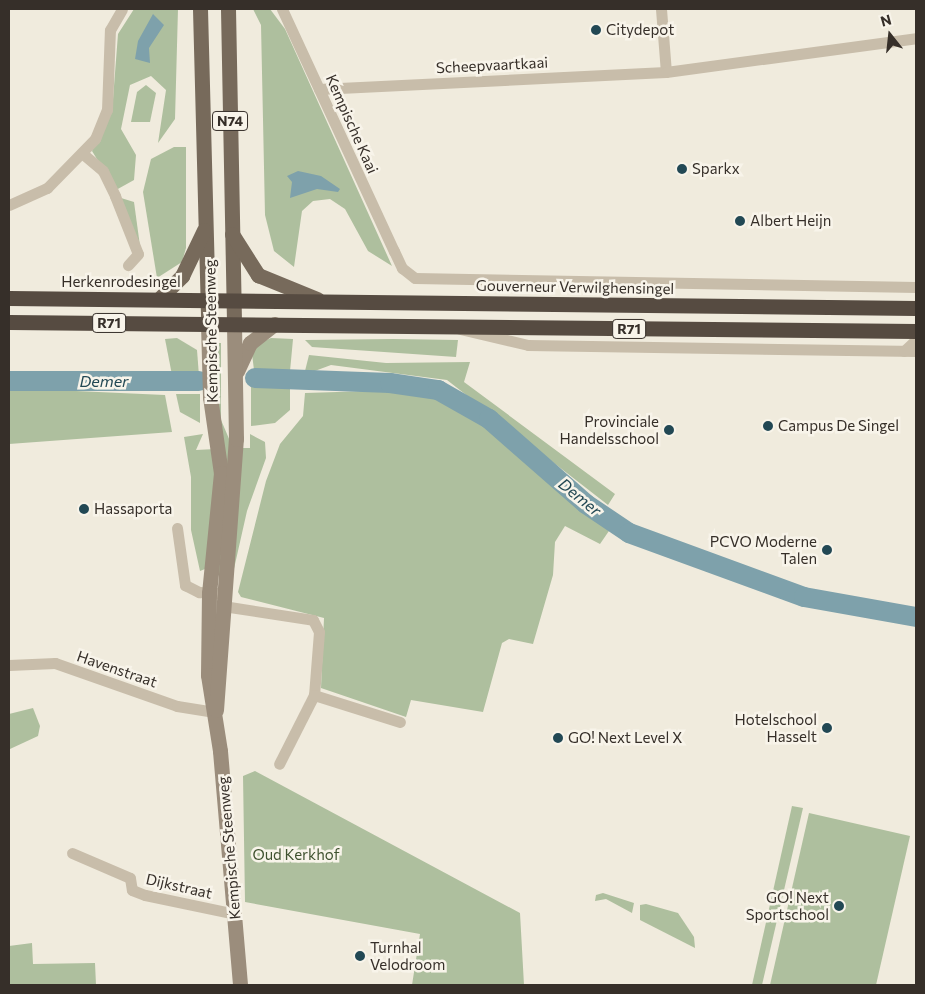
<!DOCTYPE html>
<style>
body{margin:0}
#map{position:relative;width:925px;height:994px;overflow:hidden;background:#f0ebdd;font-family:Commissioner,sans-serif}
div>[style]{position:absolute}
.green>*{inset:0;background:#aebf9e}
.water>*{inset:0;background:#7ea1ab}
.river>*{height:20px;margin:-10px;padding:0 10px;transform-origin:10px;border-radius:10px;background:#7ea1ab}
.street>*{height:11px;margin:-5.5px;padding:0 5.5px;transform-origin:5.5px;border-radius:5.5px;background:#c8bdaa}
.secondary>*{height:15px;margin:-7.5px;padding:0 7.5px;transform-origin:7.5px;border-radius:7.5px;background:#9b8d7c}
.primary>*{height:15px;margin:-7.5px;padding:0 7.5px;transform-origin:7.5px;border-radius:7.5px;background:#776a5b}
.highway>*{height:15px;margin:-7.5px;padding:0 7.5px;transform-origin:7.5px;border-radius:7.5px;background:#564b41}
.dots>*{width:14px;height:14px;translate:-50% -50%;box-sizing:border-box;border:2px solid #f8f4ea;border-radius:50%}
span{translate:-50% -50%;white-space:nowrap;text-align:center;line-height:1.15;-webkit-text-stroke:5px #f8f4ea;paint-order:stroke}
.shield-label span{padding:1px 4px;background:#f8f4ea;border:1px solid;border-radius:4px;-webkit-text-stroke-width:0}
.shield-label{font-size:14px;color:#362f29;font-weight:700}
.poi-label{font-size:15px;color:#362f29}
.left{translate:0 -50%;text-align:left}
.right{translate:-100% -50%;text-align:right}
.street-label{font-size:15px;color:#362f29}
.park-label{font-size:15px;color:#3f522f}
.water-label{font-size:16px;color:#224854;font-style:italic}
.frame{position:absolute;inset:0;border:10px solid #362f29;pointer-events:none}
.north{position:absolute;left:865px;top:10px;width:50px;height:50px;-webkit-text-stroke:4px #f8f4ea;paint-order:stroke;rotate:344deg;font-size:14px;font-weight:700;line-height:20px;text-align:center;color:#362f29}
.north::after{content:'';display:block;margin:auto;width:18px;height:22px;background:#362f29;clip-path:polygon(50% 0,100% 100%,50% 72%,0 100%)}
</style>
<div id="map">
<div class="green">
<i style="clip-path:polygon(134px 9px,178px 9px,175px 119px,158px 143px,166px 90px,151px 76px,130px 85px,121px 129px,136px 155px,134px 180px,116px 190px,92px 151px,112px 112px,118px 34px)"></i>
<i style="clip-path:polygon(253px 9px,270px 9px,285px 29px,392px 266px,368px 251px,345px 209px,330px 199px,313px 201px,302px 211px,294px 267px,274px 251px,265px 215px,261px 25px)"></i>
<i style="clip-path:polygon(146px 85px,156px 93px,150px 122px,131px 122px,137px 92px)"></i>
<i style="clip-path:polygon(174px 147px,186px 147px,186px 248px,182px 262px,157px 278px,143px 192px,151px 159px)"></i>
<i style="clip-path:polygon(121px 198px,134px 202px,140px 246px)"></i>
<i style="clip-path:polygon(177px 338px,197px 350px,199px 376px,172px 375px,165px 339px)"></i>
<i style="clip-path:polygon(271px 338px,293px 339px,290px 371px,254px 370px,252px 354px,258px 344px)"></i>
<i style="clip-path:polygon(305px 340px,393px 339px,458px 340px,456px 357px,312px 347px)"></i>
<i style="clip-path:polygon(214px 343px,221px 343px,221px 420px,230px 441px,221px 576px,217px 575px)"></i>
<i style="clip-path:polygon(309px 355px,386px 363px,470px 362px,464px 382px,615px 494px,608px 505px,447px 380px,331px 365px,304px 375px)"></i>
<i style="clip-path:polygon(251px 380px,290px 381px,290px 410px,275px 423px,251px 426px)"></i>
<i style="clip-path:polygon(9px 388px,165px 395px,172px 432px,9px 444px)"></i>
<i style="clip-path:polygon(401px 390px,443px 399px,482px 421px,611px 528px,600px 544px,565px 526px,555px 542px,553px 575px,533px 644px,509px 639px,502px 643px,483px 712px,411px 700px,406px 717px,321px 688px,324px 618px,241px 597px,238px 592px,266px 481px,280px 444px,303px 416px,305px 393px)"></i>
<i style="clip-path:polygon(176px 394px,200px 394px,200px 423px,180px 412px)"></i>
<i style="clip-path:polygon(203px 434px,196px 450px,216px 449px,210px 567px,200px 571px,191px 530px,191px 477px,184px 437px)"></i>
<i style="clip-path:polygon(250px 434px,265px 442px,266px 458px,247px 511px,231px 582px,242px 448px,250px 448px)"></i>
<i style="clip-path:polygon(33px 708px,40px 726px,38px 736px,10px 749px,9px 714px)"></i>
<i style="clip-path:polygon(255px 771px,520px 913px,524px 985px,412px 985px,420px 934px,245px 902px,243px 776px)"></i>
<i style="clip-path:polygon(792px 806px,803px 808px,762px 985px,752px 985px)"></i>
<i style="clip-path:polygon(809px 813px,910px 836px,876px 985px,770px 985px)"></i>
<i style="clip-path:polygon(603px 893px,634px 903px,632px 913px,606px 899px,595px 901px,596px 895px)"></i>
<i style="clip-path:polygon(646px 904px,678px 913px,694px 937px,695px 948px,640px 920px,640px 905px)"></i>
<i style="clip-path:polygon(32px 943px,33px 964px,95px 963px,96px 985px,9px 985px,9px 946px)"></i>
</div>
<div class="water">
<i style="clip-path:polygon(153px 14px,164px 25px,149px 48px,150px 63px,135px 59px,138px 41px)"></i>
<i style="clip-path:polygon(298px 171px,321px 176px,340px 189px,338px 192px,317px 189px,290px 198px,292px 182px,287px 176px)"></i>
</div>
<div class="river">
<i style="left:255px;top:378px;width:135px;rotate:2.1deg"></i>
<i style="left:390px;top:383px;width:49px;rotate:8.3deg"></i>
<i style="left:438px;top:390px;width:59px;rotate:29.6deg"></i>
<i style="left:489px;top:419px;width:129px;rotate:41.2deg"></i>
<i style="left:586px;top:504px;width:52px;rotate:34deg"></i>
<i style="left:629px;top:533px;width:186px;rotate:20.1deg"></i>
<i style="left:804px;top:597px;width:114px;rotate:10.1deg"></i>
<i style="left:9px;top:381px;width:190px"></i>
</div>
<div class="street">
<i style="left:282px;top:9px;width:267px;rotate:65.2deg"></i>
<i style="left:394px;top:251px;width:19px;rotate:65deg"></i>
<i style="left:402px;top:268px;width:16px;rotate:38deg"></i>
<i style="left:415px;top:278px;width:501px;rotate:1.03deg"></i>
<i style="left:661px;top:9px;width:63px;rotate:85.5deg"></i>
<i style="left:319px;top:89px;width:347px;rotate:-2.8deg"></i>
<i style="left:666px;top:72px;width:252px;rotate:-7.7deg"></i>
<i style="left:83px;top:154px;width:26px;rotate:40deg"></i>
<i style="left:103px;top:171px;width:28px;rotate:64deg"></i>
<i style="left:115px;top:196px;width:62px;rotate:68.4deg"></i>
<i style="left:138px;top:254px;width:15px;rotate:132deg"></i>
<i style="left:9px;top:205px;width:42px;rotate:-24.1deg"></i>
<i style="left:47px;top:188px;width:69px;rotate:-45.6deg"></i>
<i style="left:95px;top:139px;width:31px;rotate:-68deg"></i>
<i style="left:107px;top:110px;width:80px;rotate:-87.9deg"></i>
<i style="left:110px;top:30px;width:24px;rotate:-60deg"></i>
<i style="left:460px;top:329px;width:70px;rotate:13.2deg"></i>
<i style="left:528px;top:345px;width:388px;rotate:0.9deg"></i>
<i style="left:904px;top:351px;width:16px;rotate:-43deg"></i>
<i style="left:177px;top:528px;width:58px;rotate:82deg"></i>
<i style="left:185px;top:585px;width:16px;rotate:27deg"></i>
<i style="left:199px;top:592px;width:18px;rotate:3deg"></i>
<i style="left:223px;top:606px;width:91px;rotate:8.8deg"></i>
<i style="left:313px;top:620px;width:13px;rotate:63deg"></i>
<i style="left:319px;top:632px;width:63px;rotate:94.5deg"></i>
<i style="left:314px;top:695px;width:77px;rotate:116.9deg"></i>
<i style="left:9px;top:665px;width:46px;rotate:-2.5deg"></i>
<i style="left:55px;top:663px;width:129px;rotate:19.4deg"></i>
<i style="left:177px;top:706px;width:38px;rotate:9deg"></i>
<i style="left:314px;top:695px;width:90px;rotate:17.4deg"></i>
<i style="left:72px;top:853px;width:63px;rotate:23.3deg"></i>
<i style="left:130px;top:878px;width:12px;rotate:81deg"></i>
<i style="left:132px;top:890px;width:14px;rotate:21deg"></i>
<i style="left:145px;top:895px;width:92px;rotate:11.9deg"></i>
</div>
<div class="secondary">
<i style="left:208px;top:324px;width:73px;rotate:88.4deg"></i>
<i style="left:210px;top:397px;width:77px;rotate:81.8deg"></i>
<i style="left:221px;top:473px;width:121px;rotate:95.7deg"></i>
<i style="left:209px;top:593px;width:82px;rotate:90.7deg"></i>
<i style="left:208px;top:675px;width:77px;rotate:81deg"></i>
<i style="left:220px;top:751px;width:235px;rotate:85.1deg"></i>
<i style="left:237px;top:371px;width:31px;rotate:-65deg"></i>
<i style="left:250px;top:343px;width:31px;rotate:-38deg"></i>
<i style="left:216px;top:710px;width:272px;rotate:-85.8deg"></i>
<i style="left:236px;top:439px;width:115px;rotate:-91deg"></i>
</div>
<div class="primary">
<i style="left:200px;top:9px;width:315px;rotate:88.5deg"></i>
<i style="left:228px;top:9px;width:315px;rotate:88.9deg"></i>
<i style="left:232px;top:234px;width:49px;rotate:57.6deg"></i>
<i style="left:258px;top:275px;width:64px;rotate:22.1deg"></i>
<i style="left:159px;top:299px;width:33px;rotate:-45deg"></i>
<i style="left:182px;top:276px;width:51px;rotate:-64.4deg"></i>
</div>
<div class="highway">
<i style="left:9px;top:298px;width:907px;rotate:0.63deg"></i>
<i style="left:9px;top:322px;width:907px;rotate:0.57deg"></i>
</div>
<div class="dots">
<i style="left:596px;top:30px;background:#224854"></i>
<i style="left:682px;top:169px;background:#224854"></i>
<i style="left:740px;top:221px;background:#224854"></i>
<i style="left:768px;top:426px;background:#224854"></i>
<i style="left:669px;top:430px;background:#224854"></i>
<i style="left:84px;top:509px;background:#224854"></i>
<i style="left:827px;top:550px;background:#224854"></i>
<i style="left:827px;top:728px;background:#224854"></i>
<i style="left:558px;top:738px;background:#224854"></i>
<i style="left:839px;top:906px;background:#224854"></i>
<i style="left:360px;top:956px;background:#224854"></i>
</div>
<div class="shield-label">
<span style="left:230px;top:121px">N74</span>
<span style="left:109px;top:323px">R71</span>
<span style="left:629px;top:329px">R71</span>
</div>
<div class="poi-label">
<span class="left" style="left:606px;top:30px">Citydepot</span>
<span class="left" style="left:692px;top:169px">Sparkx</span>
<span class="left" style="left:750px;top:221px">Albert Heijn</span>
<span class="right" style="left:659px;top:430px">Provinciale<br>Handelsschool</span>
<span class="left" style="left:778px;top:426px">Campus De Singel</span>
<span class="left" style="left:94px;top:509px">Hassaporta</span>
<span class="right" style="left:817px;top:550px">PCVO Moderne<br>Talen</span>
<span class="right" style="left:817px;top:728px">Hotelschool<br>Hasselt</span>
<span class="left" style="left:568px;top:738px">GO! Next Level X</span>
<span class="right" style="left:829px;top:906px">GO! Next<br>Sportschool</span>
<span class="left" style="left:370px;top:956px">Turnhal<br>Velodroom</span>
</div>
<div class="street-label">
<span style="left:492px;top:65px;rotate:-3deg">Scheepvaartkaai</span>
<span style="left:352px;top:124px;rotate:66deg">Kempische Kaai</span>
<span style="left:121px;top:282px">Herkenrodesingel</span>
<span style="left:575px;top:287px;rotate:1deg">Gouverneur Verwilghensingel</span>
<span style="left:211px;top:331px;rotate:-91deg">Kempische Steenweg</span>
<span style="left:117px;top:669px;rotate:19deg">Havenstraat</span>
<span style="left:229px;top:848px;rotate:-95deg">Kempische Steenweg</span>
<span style="left:179px;top:886px;rotate:13deg">Dijkstraat</span>
</div>
<div class="park-label">
<span style="left:296px;top:855px">Oud Kerkhof</span>
</div>
<div class="water-label">
<span style="left:104px;top:381px">Demer</span>
<span style="left:580px;top:497px;rotate:39deg">Demer</span>
</div>
<div class="frame"></div>
<div class="north">N</div>
</div>
